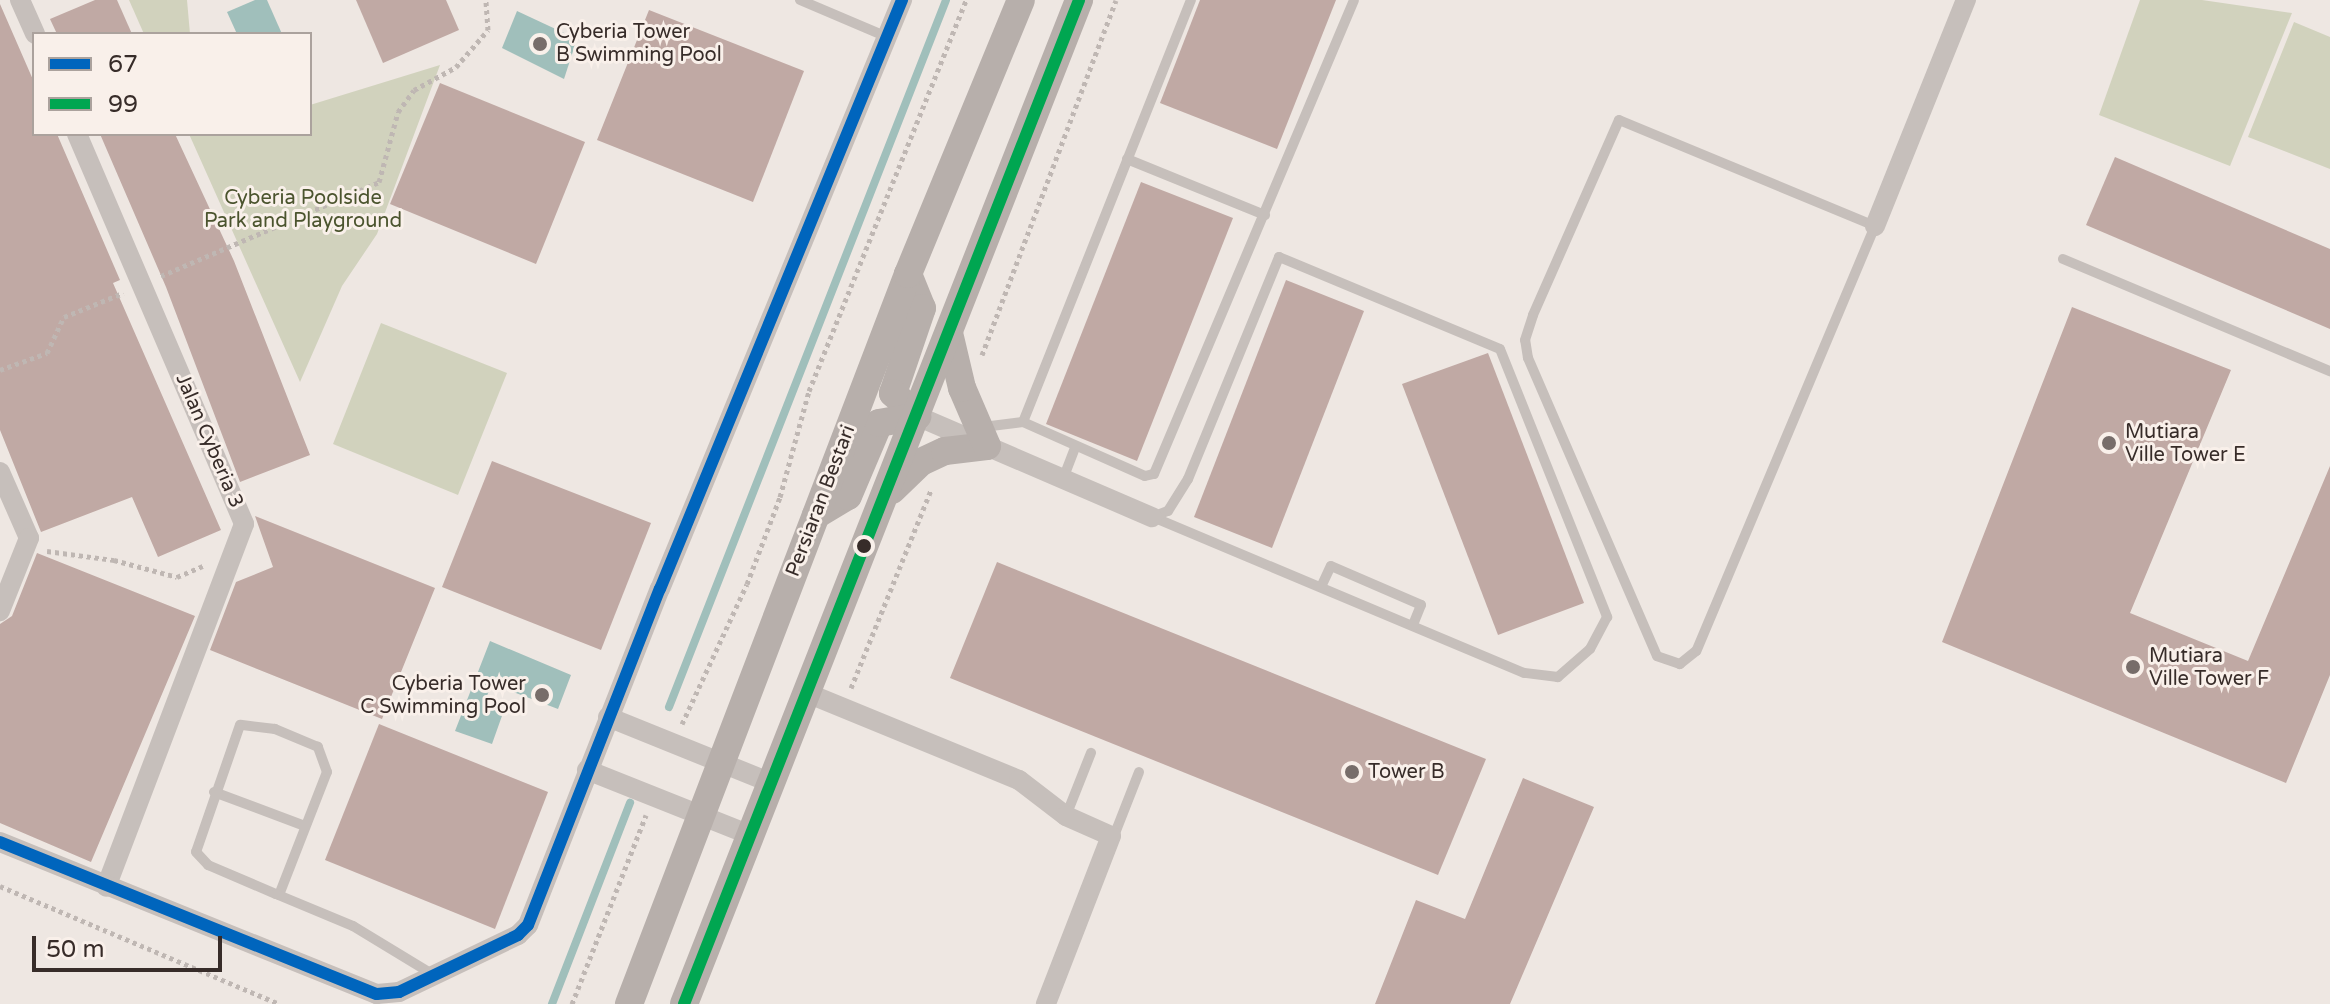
<!DOCTYPE html>
<style>
body{margin:0}
#map{position:relative;width:2330px;height:1004px;overflow:hidden;background:#eee7e2;font-family:"Varela Round",sans-serif}
div>[style]{position:absolute}
.green>*{inset:0;background:#d1d2bd}
.water>*{inset:0;background:#a0bfbb}
.stream>*{height:8px;margin:-4px;padding:0 4px;transform-origin:4px;border-radius:4px;background:#a0bfbb}
.building>*{inset:0;background:#c0a9a4}
.path>*{height:5px;margin-top:-2.5px;transform-origin:0;background:repeating-linear-gradient(90deg,#bfb7b3 0 4px,transparent 0 8px)}
.lane>*{height:10px;margin:-5px;padding:0 5px;transform-origin:5px;border-radius:5px;background:#c6bfbb}
.street>*{height:20px;margin:-10px;padding:0 10px;transform-origin:10px;border-radius:10px;background:#c6bfbb}
.secondary>*{height:28px;margin:-14px;padding:0 14px;transform-origin:14px;border-radius:14px;background:#b7afab}
.bus-1>*{height:12px;margin:-6px;padding:0 6px;transform-origin:6px;border-radius:6px;background:#0065bd}
.bus-2>*{height:12px;margin:-6px;padding:0 6px;transform-origin:6px;border-radius:6px;background:#00a651}
.dots>*{width:22px;height:22px;translate:-50% -50%;box-sizing:border-box;border:4px solid #f9f0ea;border-radius:50%}
span{translate:-50% -50%;white-space:nowrap;text-align:center;line-height:1.15;-webkit-text-stroke:6px #f9f0ea;paint-order:stroke}
.poi-label{font-size:20px;color:#372c29}
.left{translate:0 -50%;text-align:left}
.right{translate:-100% -50%;text-align:right}
.park-label{font-size:20px;color:#4b542e}
.street-label{font-size:20px;color:#372c29}
.legend{position:absolute;left:32px;top:32px;width:280px;height:104px;box-sizing:border-box;background:#f9f0ea;border:2px solid #aba29d;margin:0;padding:10px 14px;list-style:none;font-size:24px;color:#372c29}
.legend li{display:flex;align-items:center;gap:16px;height:40px}
.legend b{width:40px;border:2px solid #aba29d}
.scale{position:absolute;left:32px;top:936px;width:190px;height:36px;box-sizing:border-box;border:4px solid #372c29;border-top:0;padding-left:10px;font-size:24px;line-height:28px;white-space:nowrap;color:#372c29;-webkit-text-stroke:6px #f9f0ea;paint-order:stroke}
</style>
<div id="map">
<div class="green">
<i style="clip-path:polygon(129px 0,187px 0,190px 34px,144px 34px)"></i>
<i style="clip-path:polygon(2140px 0,2202px 0,2292px 13px,2230px 166px,2099px 115px)"></i>
<i style="clip-path:polygon(2294px 22px,2330px 37px,2330px 169px,2248px 137px)"></i>
<i style="clip-path:polygon(440px 65px,377px 234px,342px 286px,300px 382px,189px 134px,310px 134px,310px 105px)"></i>
<i style="clip-path:polygon(381px 323px,507px 373px,458px 495px,333px 444px)"></i>
</div>
<div class="water">
<i style="clip-path:polygon(255px 0,267px 0,282px 34px,237px 34px,227px 12px)"></i>
<i style="clip-path:polygon(517px 11px,577px 39px,564px 79px,502px 48px)"></i>
<i style="clip-path:polygon(490px 641px,571px 675px,558px 709px,492px 684px,483px 705px,503px 713px,492px 744px,455px 731px)"></i>
</div>
<div class="stream">
<i style="left:669px;top:707px;width:759px;rotate:-68.6deg"></i>
<i style="left:552px;top:1004px;width:216px;rotate:-68.8deg"></i>
</div>
<div class="building">
<i style="clip-path:polygon(95px 0,117px 0,132px 34px,57px 34px,50px 19px)"></i>
<i style="clip-path:polygon(356px 0,446px 0,459px 30px,383px 63px)"></i>
<i style="clip-path:polygon(1200px 0,1336px 0,1277px 149px,1160px 103px)"></i>
<i style="clip-path:polygon(0 4px,34px 82px,34px 134px,57px 134px,120px 280px,113px 283px,221px 530px,158px 557px,132px 497px,41px 532px,0 430px)"></i>
<i style="clip-path:polygon(649px 10px,804px 71px,753px 202px,597px 140px)"></i>
<i style="clip-path:polygon(440px 83px,585px 142px,536px 264px,390px 204px)"></i>
<i style="clip-path:polygon(100px 134px,175px 134px,234px 261px,310px 455px,240px 482px,166px 287px)"></i>
<i style="clip-path:polygon(2115px 157px,2330px 249px,2330px 329px,2086px 225px)"></i>
<i style="clip-path:polygon(1141px 182px,1233px 218px,1137px 461px,1046px 424px)"></i>
<i style="clip-path:polygon(1286px 280px,1364px 311px,1272px 548px,1194px 517px)"></i>
<i style="clip-path:polygon(2072px 307px,2231px 370px,2130px 613px,2248px 661px,2330px 466px,2330px 675px,2286px 783px,1942px 642px)"></i>
<i style="clip-path:polygon(1488px 353px,1584px 603px,1498px 635px,1402px 384px)"></i>
<i style="clip-path:polygon(492px 461px,651px 523px,601px 650px,442px 587px)"></i>
<i style="clip-path:polygon(255px 516px,435px 588px,382px 719px,210px 650px,236px 582px,273px 567px)"></i>
<i style="clip-path:polygon(37px 553px,195px 616px,91px 862px,0 823px,0 624px,12px 616px)"></i>
<i style="clip-path:polygon(997px 562px,1486px 759px,1438px 875px,950px 678px)"></i>
<i style="clip-path:polygon(379px 724px,548px 792px,495px 929px,325px 860px)"></i>
<i style="clip-path:polygon(1523px 778px,1594px 807px,1510px 1004px,1375px 1004px,1416px 900px,1465px 919px)"></i>
</div>
<div class="path">
<i style="left:161px;top:276px;width:237px;rotate:-23.3deg"></i>
<i style="left:379px;top:182px;width:73px;rotate:-74.8deg"></i>
<i style="left:398px;top:112px;width:27px;rotate:-54deg"></i>
<i style="left:414px;top:90px;width:48px;rotate:-28.7deg"></i>
<i style="left:456px;top:67px;width:49px;rotate:-49.1deg"></i>
<i style="left:488px;top:30px;width:30px;rotate:-94deg"></i>
<i style="left:982px;top:355px;width:379px;rotate:-69.3deg"></i>
<i style="left:0;top:370px;width:50px;rotate:-19.9deg"></i>
<i style="left:47px;top:353px;width:40px;rotate:-65deg"></i>
<i style="left:64px;top:317px;width:64px;rotate:-22.1deg"></i>
<i style="left:47px;top:551px;width:68px;rotate:7.7deg"></i>
<i style="left:114px;top:560px;width:65px;rotate:15.1deg"></i>
<i style="left:177px;top:577px;width:28px;rotate:-23deg"></i>
<i style="left:851px;top:688px;width:214px;rotate:-68deg"></i>
<i style="left:682px;top:724px;width:154px;rotate:-65.1deg"></i>
<i style="left:747px;top:584px;width:93px;rotate:-69.2deg"></i>
<i style="left:780px;top:497px;width:110px;rotate:-74.7deg"></i>
<i style="left:809px;top:391px;width:421px;rotate:-68.1deg"></i>
<i style="left:0;top:886px;width:303px;rotate:22.9deg"></i>
<i style="left:572px;top:1004px;width:203px;rotate:-68.6deg"></i>
</div>
<div class="lane">
<i style="left:800px;top:0;width:95px;rotate:23deg"></i>
<i style="left:1619px;top:120px;width:277px;rotate:22.5deg"></i>
<i style="left:1875px;top:226px;width:461px;rotate:112.8deg"></i>
<i style="left:1696px;top:651px;width:21px;rotate:141deg"></i>
<i style="left:1680px;top:664px;width:24px;rotate:-161deg"></i>
<i style="left:1657px;top:656px;width:325px;rotate:-113.4deg"></i>
<i style="left:1528px;top:358px;width:18px;rotate:-99deg"></i>
<i style="left:1525px;top:340px;width:26px;rotate:-72deg"></i>
<i style="left:1533px;top:315px;width:213px;rotate:-66.2deg"></i>
<i style="left:1127px;top:159px;width:149px;rotate:22.1deg"></i>
<i style="left:1279px;top:257px;width:239px;rotate:22.6deg"></i>
<i style="left:1500px;top:349px;width:289px;rotate:68.2deg"></i>
<i style="left:1607px;top:617px;width:36px;rotate:118deg"></i>
<i style="left:1590px;top:649px;width:43px;rotate:138.8deg"></i>
<i style="left:1558px;top:677px;width:34px;rotate:-173deg"></i>
<i style="left:1524px;top:673px;width:403px;rotate:-157.2deg"></i>
<i style="left:1152px;top:517px;width:17px;rotate:-21deg"></i>
<i style="left:1168px;top:511px;width:38px;rotate:-58deg"></i>
<i style="left:1188px;top:479px;width:240px;rotate:-67.7deg"></i>
<i style="left:2063px;top:259px;width:290px;rotate:22.8deg"></i>
<i style="left:1023px;top:422px;width:454px;rotate:-68.3deg"></i>
<i style="left:983px;top:427px;width:40px;rotate:-7.1deg"></i>
<i style="left:1023px;top:422px;width:133px;rotate:23.9deg"></i>
<i style="left:1145px;top:476px;width:9px;rotate:-13deg"></i>
<i style="left:1154px;top:474px;width:514px;rotate:-67.12deg"></i>
<i style="left:1063px;top:479px;width:33px;rotate:-69deg"></i>
<i style="left:1321px;top:587px;width:23px;rotate:-65deg"></i>
<i style="left:1331px;top:566px;width:98px;rotate:23.4deg"></i>
<i style="left:1421px;top:605px;width:22px;rotate:112deg"></i>
<i style="left:214px;top:792px;width:97px;rotate:20.5deg"></i>
<i style="left:1066px;top:816px;width:68px;rotate:-68.4deg"></i>
<i style="left:1112px;top:841px;width:74px;rotate:-68.6deg"></i>
<i style="left:279px;top:895px;width:132px;rotate:-68.7deg"></i>
<i style="left:327px;top:772px;width:27px;rotate:-110deg"></i>
<i style="left:318px;top:747px;width:47px;rotate:-157.3deg"></i>
<i style="left:275px;top:729px;width:35px;rotate:-173deg"></i>
<i style="left:240px;top:725px;width:134px;rotate:109.1deg"></i>
<i style="left:196px;top:852px;width:18px;rotate:47deg"></i>
<i style="left:208px;top:865px;width:74px;rotate:23.1deg"></i>
<i style="left:276px;top:894px;width:83px;rotate:22.6deg"></i>
<i style="left:353px;top:926px;width:92px;rotate:31.3deg"></i>
</div>
<div class="street">
<i style="left:20px;top:0;width:37px;rotate:66deg"></i>
<i style="left:77px;top:134px;width:424px;rotate:66.8deg"></i>
<i style="left:244px;top:524px;width:388px;rotate:110.8deg"></i>
<i style="left:1875px;top:226px;width:244px;rotate:-68.1deg"></i>
<i style="left:917px;top:416px;width:256px;rotate:23.3deg"></i>
<i style="left:0;top:472px;width:72px;rotate:66.3deg"></i>
<i style="left:29px;top:538px;width:79px;rotate:111.7deg"></i>
<i style="left:807px;top:693px;width:229px;rotate:22.3deg"></i>
<i style="left:1019px;top:780px;width:59px;rotate:37.5deg"></i>
<i style="left:1066px;top:816px;width:49px;rotate:24deg"></i>
<i style="left:1111px;top:836px;width:180px;rotate:111.2deg"></i>
<i style="left:608px;top:717px;width:176px;rotate:22deg"></i>
<i style="left:587px;top:770px;width:175px;rotate:21.7deg"></i>
<i style="left:0;top:842px;width:406px;rotate:22deg"></i>
<i style="left:377px;top:994px;width:22px;rotate:-5deg"></i>
<i style="left:399px;top:992px;width:132px;rotate:-25.6deg"></i>
<i style="left:518px;top:935px;width:14px;rotate:-45deg"></i>
<i style="left:528px;top:925px;width:361px;rotate:-68.6deg"></i>
<i style="left:660px;top:589px;width:637px;rotate:-67.66deg"></i>
</div>
<div class="secondary">
<i style="left:908px;top:274px;width:37px;rotate:68deg"></i>
<i style="left:922px;top:308px;width:90px;rotate:108.8deg"></i>
<i style="left:893px;top:393px;width:33px;rotate:44deg"></i>
<i style="left:892px;top:490px;width:40px;rotate:-44deg"></i>
<i style="left:921px;top:462px;width:26px;rotate:-25deg"></i>
<i style="left:945px;top:451px;width:42px;rotate:-6.8deg"></i>
<i style="left:987px;top:446px;width:63px;rotate:-113.3deg"></i>
<i style="left:962px;top:388px;width:57px;rotate:-103.3deg"></i>
<i style="left:816px;top:515px;width:37px;rotate:-31deg"></i>
<i style="left:848px;top:496px;width:79px;rotate:-67deg"></i>
<i style="left:879px;top:423px;width:39px;rotate:-10deg"></i>
<i style="left:629px;top:1004px;width:781px;rotate:-69.08deg"></i>
<i style="left:908px;top:274px;width:296px;rotate:-67.6deg"></i>
<i style="left:684px;top:1004px;width:1079px;rotate:-68.52deg"></i>
</div>
<div class="bus-1">
<i style="left:0;top:842px;width:406px;rotate:22deg"></i>
<i style="left:377px;top:994px;width:22px;rotate:-5deg"></i>
<i style="left:399px;top:992px;width:132px;rotate:-25.6deg"></i>
<i style="left:518px;top:935px;width:14px;rotate:-45deg"></i>
<i style="left:528px;top:925px;width:361px;rotate:-68.6deg"></i>
<i style="left:660px;top:589px;width:637px;rotate:-67.66deg"></i>
</div>
<div class="bus-2">
<i style="left:684px;top:1004px;width:1079px;rotate:-68.52deg"></i>
</div>
<div class="dots">
<i style="left:540px;top:44px;background:#776d6a"></i>
<i style="left:2109px;top:443px;background:#776d6a"></i>
<i style="left:864px;top:546px;background:#372c29"></i>
<i style="left:2133px;top:667px;background:#776d6a"></i>
<i style="left:542px;top:695px;background:#776d6a"></i>
<i style="left:1352px;top:772px;background:#776d6a"></i>
</div>
<div class="poi-label">
<span class="left" style="left:556px;top:44px">Cyberia Tower<br>B Swimming Pool</span>
<span class="left" style="left:2125px;top:444px">Mutiara<br>Ville Tower E</span>
<span class="left" style="left:2149px;top:668px">Mutiara<br>Ville Tower F</span>
<span class="right" style="left:526px;top:696px">Cyberia Tower<br>C Swimming Pool</span>
<span class="left" style="left:1368px;top:772px">Tower B</span>
</div>
<div class="park-label">
<span style="left:303px;top:210px">Cyberia Poolside<br>Park and Playground</span>
</div>
<div class="street-label">
<span style="left:209px;top:441px;rotate:67deg">Jalan Cyberia 3</span>
<span style="left:821px;top:501px;rotate:-69deg">Persiaran Bestari</span>
</div>
<ul class="legend">
<li><b style="height:10px;background:#0065bd"></b>67</li>
<li><b style="height:10px;background:#00a651"></b>99</li>
</ul>
<div class="scale">50 m</div>
</div>
